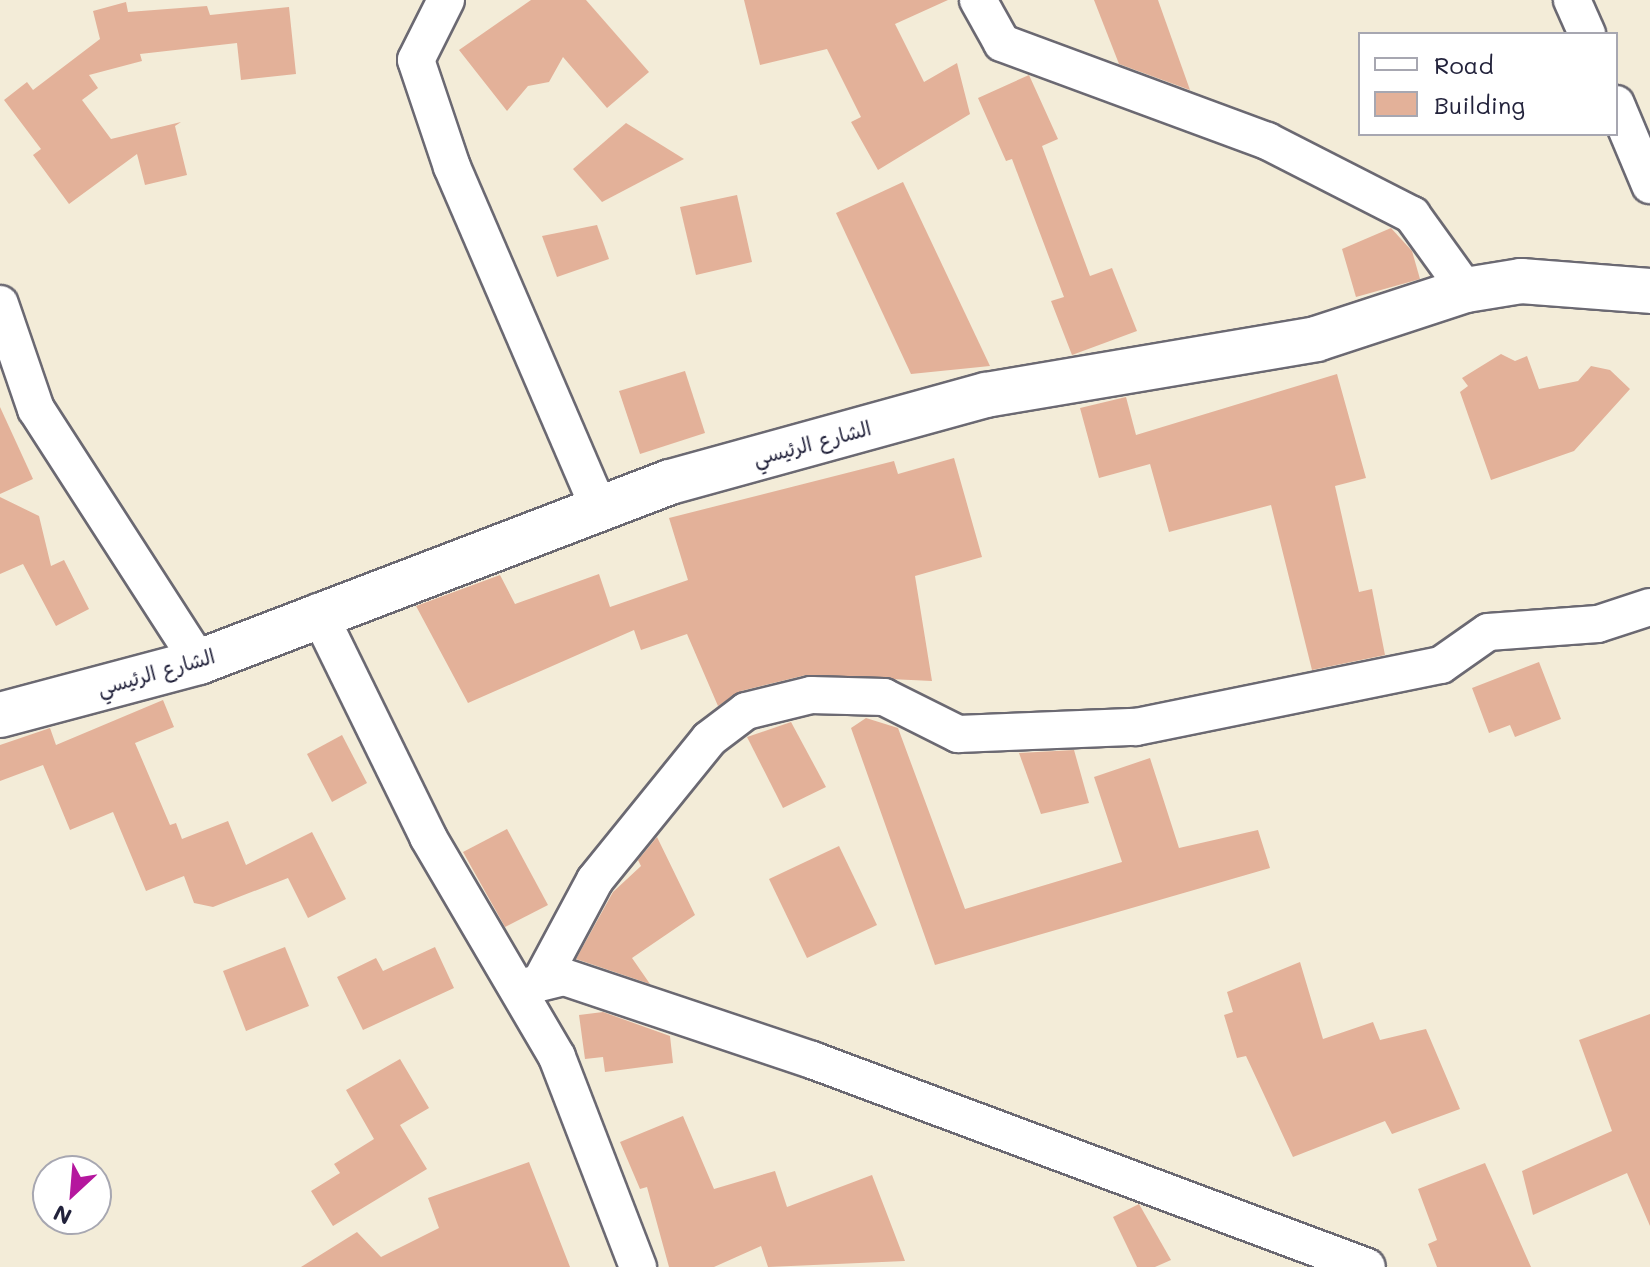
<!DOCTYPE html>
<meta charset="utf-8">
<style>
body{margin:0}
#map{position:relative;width:1650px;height:1267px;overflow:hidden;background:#f3ecd8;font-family:Mali,"Playpen Sans Arabic",sans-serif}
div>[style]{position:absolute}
.building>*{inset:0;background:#e3b199}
.roads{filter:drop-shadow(2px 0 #6b6972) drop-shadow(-2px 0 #6b6972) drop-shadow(0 2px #6b6972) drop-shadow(0 -2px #6b6972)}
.minor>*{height:36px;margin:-18px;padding:0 18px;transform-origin:18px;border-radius:18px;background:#fff}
.tertiary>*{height:44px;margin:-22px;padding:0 22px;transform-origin:22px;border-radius:22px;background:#fff}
span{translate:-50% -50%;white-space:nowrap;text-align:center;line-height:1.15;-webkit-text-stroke:6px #fff;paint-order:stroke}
.street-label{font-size:20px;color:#22223b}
.legend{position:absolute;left:1358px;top:32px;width:260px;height:104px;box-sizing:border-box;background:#fff;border:2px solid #a7a7b1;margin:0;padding:10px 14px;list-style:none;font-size:24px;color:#22223b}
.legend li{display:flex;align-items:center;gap:16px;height:40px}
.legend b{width:40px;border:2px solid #a7a7b1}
.north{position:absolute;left:32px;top:1155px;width:80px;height:80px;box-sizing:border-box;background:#fff;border:2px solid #a7a7b1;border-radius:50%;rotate:206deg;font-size:22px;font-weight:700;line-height:32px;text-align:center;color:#22223b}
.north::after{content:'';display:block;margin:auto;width:28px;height:36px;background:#b5179e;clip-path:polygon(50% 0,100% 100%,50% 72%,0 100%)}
</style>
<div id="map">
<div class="building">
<i style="clip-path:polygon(531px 0,586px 0,649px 72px,607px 108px,563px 57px,549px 82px,528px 86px,507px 111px,459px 50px)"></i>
<i style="clip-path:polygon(744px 0,948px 0,895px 24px,924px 82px,957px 63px,970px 114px,878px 170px,851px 122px,861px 117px,827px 49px,760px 65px)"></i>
<i style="clip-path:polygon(1094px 0,1158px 0,1190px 90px,1119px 64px)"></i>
<i style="clip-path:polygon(126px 2px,128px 12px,207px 6px,210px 15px,289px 7px,296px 74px,241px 80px,237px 43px,140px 54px,142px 61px,89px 75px,98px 88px,82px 100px,111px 139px,181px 122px,175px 126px,187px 175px,145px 185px,137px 154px,69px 204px,33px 155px,41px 149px,4px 100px,27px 82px,33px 90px,100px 39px,93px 11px)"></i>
<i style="clip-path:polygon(1029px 75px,1058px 139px,1042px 146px,1090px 276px,1112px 268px,1137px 331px,1072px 355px,1051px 301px,1064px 297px,1012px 159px,1006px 161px,978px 98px)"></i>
<i style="clip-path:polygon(626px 123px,684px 159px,602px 202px,573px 169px)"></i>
<i style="clip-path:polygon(903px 182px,990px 366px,911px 374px,836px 213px)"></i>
<i style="clip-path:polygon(737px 195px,752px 262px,696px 275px,680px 207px)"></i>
<i style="clip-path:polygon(597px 225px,609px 259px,557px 277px,542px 236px)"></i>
<i style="clip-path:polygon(1391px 228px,1412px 251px,1420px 279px,1356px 297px,1342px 249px)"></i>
<i style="clip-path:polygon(1501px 354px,1515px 361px,1527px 356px,1539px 389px,1578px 381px,1591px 366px,1610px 370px,1630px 389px,1574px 451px,1491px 480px,1460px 392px,1468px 386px,1462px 378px)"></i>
<i style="clip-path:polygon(685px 371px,705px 433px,640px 454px,619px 391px)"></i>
<i style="clip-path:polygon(1337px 374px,1366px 478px,1335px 486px,1359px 592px,1372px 589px,1385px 655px,1312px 670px,1271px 505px,1169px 532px,1150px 464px,1099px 478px,1080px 408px,1126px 397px,1136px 435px)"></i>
<i style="clip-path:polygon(0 407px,33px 479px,0 494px)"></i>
<i style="clip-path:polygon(954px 458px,982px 557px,915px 576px,932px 681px,806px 675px,741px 691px,718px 706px,687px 634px,641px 650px,634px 630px,468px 703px,416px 606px,500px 575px,515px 604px,599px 574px,610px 607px,688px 580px,669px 518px,894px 461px,898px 474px)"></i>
<i style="clip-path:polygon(0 497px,39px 516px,51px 566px,64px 560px,89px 609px,56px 626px,23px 564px,0 574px)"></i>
<i style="clip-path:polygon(1539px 662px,1561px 719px,1515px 737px,1510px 725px,1489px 733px,1472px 688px)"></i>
<i style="clip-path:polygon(163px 700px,174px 727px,135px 743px,170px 825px,176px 823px,182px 839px,228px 821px,246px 865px,312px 832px,346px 899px,308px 918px,288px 878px,213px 907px,194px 903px,184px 876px,146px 891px,113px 812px,70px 830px,43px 765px,0 781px,0 745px,50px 728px,56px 745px)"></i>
<i style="clip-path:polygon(866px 718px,898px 728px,965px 909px,1122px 862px,1094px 777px,1150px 758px,1179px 848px,1258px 830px,1270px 868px,935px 965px,851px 728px)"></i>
<i style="clip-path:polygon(791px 722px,826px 787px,783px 808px,747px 737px)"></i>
<i style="clip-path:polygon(342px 735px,367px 783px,332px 802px,307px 754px)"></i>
<i style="clip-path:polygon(1074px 750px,1089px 803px,1041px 814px,1019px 753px)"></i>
<i style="clip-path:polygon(507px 829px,548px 905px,505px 927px,463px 852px)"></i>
<i style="clip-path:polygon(657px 837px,695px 915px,632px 958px,650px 984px,576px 959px,613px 892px,641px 866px,638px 860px)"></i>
<i style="clip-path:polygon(839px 846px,877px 925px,807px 958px,769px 879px)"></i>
<i style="clip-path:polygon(285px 947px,309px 1006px,246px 1031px,223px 971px)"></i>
<i style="clip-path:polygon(435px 947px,454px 988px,363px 1030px,337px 977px,376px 958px,383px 971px)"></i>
<i style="clip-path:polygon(1300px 962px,1323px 1039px,1373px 1022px,1380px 1040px,1426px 1029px,1460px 1109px,1392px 1134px,1385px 1121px,1293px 1157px,1246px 1056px,1237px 1058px,1224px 1015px,1233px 1012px,1227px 992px)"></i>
<i style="clip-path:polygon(603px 1012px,670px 1036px,673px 1063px,605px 1072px,603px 1057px,585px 1059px,579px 1015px)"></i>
<i style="clip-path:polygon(1650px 1014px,1650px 1226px,1627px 1173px,1533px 1215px,1522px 1171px,1612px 1131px,1579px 1040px)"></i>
<i style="clip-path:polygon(400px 1059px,429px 1108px,400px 1125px,427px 1169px,333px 1226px,311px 1191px,340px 1173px,334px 1164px,374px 1139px,346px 1090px)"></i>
<i style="clip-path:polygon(683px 1116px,714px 1189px,775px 1171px,787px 1207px,872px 1175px,905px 1261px,768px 1267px,761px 1246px,714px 1267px,669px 1267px,647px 1187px,640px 1189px,620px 1142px)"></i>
<i style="clip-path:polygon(529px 1162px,570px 1267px,301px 1267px,357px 1232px,381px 1257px,439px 1228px,428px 1198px)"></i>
<i style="clip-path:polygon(1485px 1163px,1531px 1267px,1437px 1267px,1428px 1244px,1437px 1240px,1418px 1189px)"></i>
<i style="clip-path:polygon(1139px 1204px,1171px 1260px,1155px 1267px,1137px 1267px,1113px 1217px)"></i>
</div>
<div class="roads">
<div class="minor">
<i style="left:446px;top:0;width:67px;rotate:116.6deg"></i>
<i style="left:416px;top:60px;width:113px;rotate:71.4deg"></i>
<i style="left:452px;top:167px;width:372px;rotate:66.7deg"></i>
<i style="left:978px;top:0;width:49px;rotate:60.8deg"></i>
<i style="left:1002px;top:43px;width:283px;rotate:20.3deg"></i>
<i style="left:1267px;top:141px;width:163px;rotate:27deg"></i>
<i style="left:1412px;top:215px;width:92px;rotate:54.2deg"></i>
<i style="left:1572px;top:0;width:37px;rotate:66deg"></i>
<i style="left:1616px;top:104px;width:88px;rotate:67.2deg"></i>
<i style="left:0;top:304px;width:111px;rotate:71.1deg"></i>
<i style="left:36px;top:409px;width:301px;rotate:57.2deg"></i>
<i style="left:318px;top:612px;width:250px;rotate:63.9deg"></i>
<i style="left:428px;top:837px;width:255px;rotate:59.6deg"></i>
<i style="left:557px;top:1057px;width:225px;rotate:68.9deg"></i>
<i style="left:543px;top:977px;width:110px;rotate:-61.8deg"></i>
<i style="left:595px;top:880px;width:181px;rotate:-51deg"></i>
<i style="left:709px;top:739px;width:46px;rotate:-37.1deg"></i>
<i style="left:746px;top:711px;width:67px;rotate:-13.8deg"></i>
<i style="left:811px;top:695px;width:73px;rotate:1.6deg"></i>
<i style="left:884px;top:697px;width:83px;rotate:26.6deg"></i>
<i style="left:958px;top:734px;width:178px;rotate:-2.3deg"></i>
<i style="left:1136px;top:727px;width:311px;rotate:-11.5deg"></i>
<i style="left:1441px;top:665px;width:57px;rotate:-35.1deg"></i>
<i style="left:1488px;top:632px;width:110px;rotate:-4.2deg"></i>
<i style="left:1598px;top:624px;width:55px;rotate:-18.1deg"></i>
<i style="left:519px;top:988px;width:46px;rotate:-13.7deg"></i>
<i style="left:564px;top:977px;width:262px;rotate:18.5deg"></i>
<i style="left:812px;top:1060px;width:592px;rotate:20.45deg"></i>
</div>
<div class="tertiary">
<i style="left:0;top:715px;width:206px;rotate:-14.9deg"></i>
<i style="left:199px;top:662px;width:504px;rotate:-20.92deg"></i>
<i style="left:670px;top:482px;width:328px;rotate:-15.4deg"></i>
<i style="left:986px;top:395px;width:335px;rotate:-9.6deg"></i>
<i style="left:1316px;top:339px;width:158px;rotate:-18.1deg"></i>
<i style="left:1466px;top:290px;width:56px;rotate:-9.3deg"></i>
<i style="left:1521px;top:281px;width:129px;rotate:4.4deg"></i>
</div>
</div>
<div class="street-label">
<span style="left:812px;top:443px;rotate:-15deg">الشارع الرئيسي</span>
<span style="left:156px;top:672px;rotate:-16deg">الشارع الرئيسي</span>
</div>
<ul class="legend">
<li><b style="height:10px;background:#fff"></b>Road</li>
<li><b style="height:22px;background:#e3b199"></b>Building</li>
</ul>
<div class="north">N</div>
</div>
